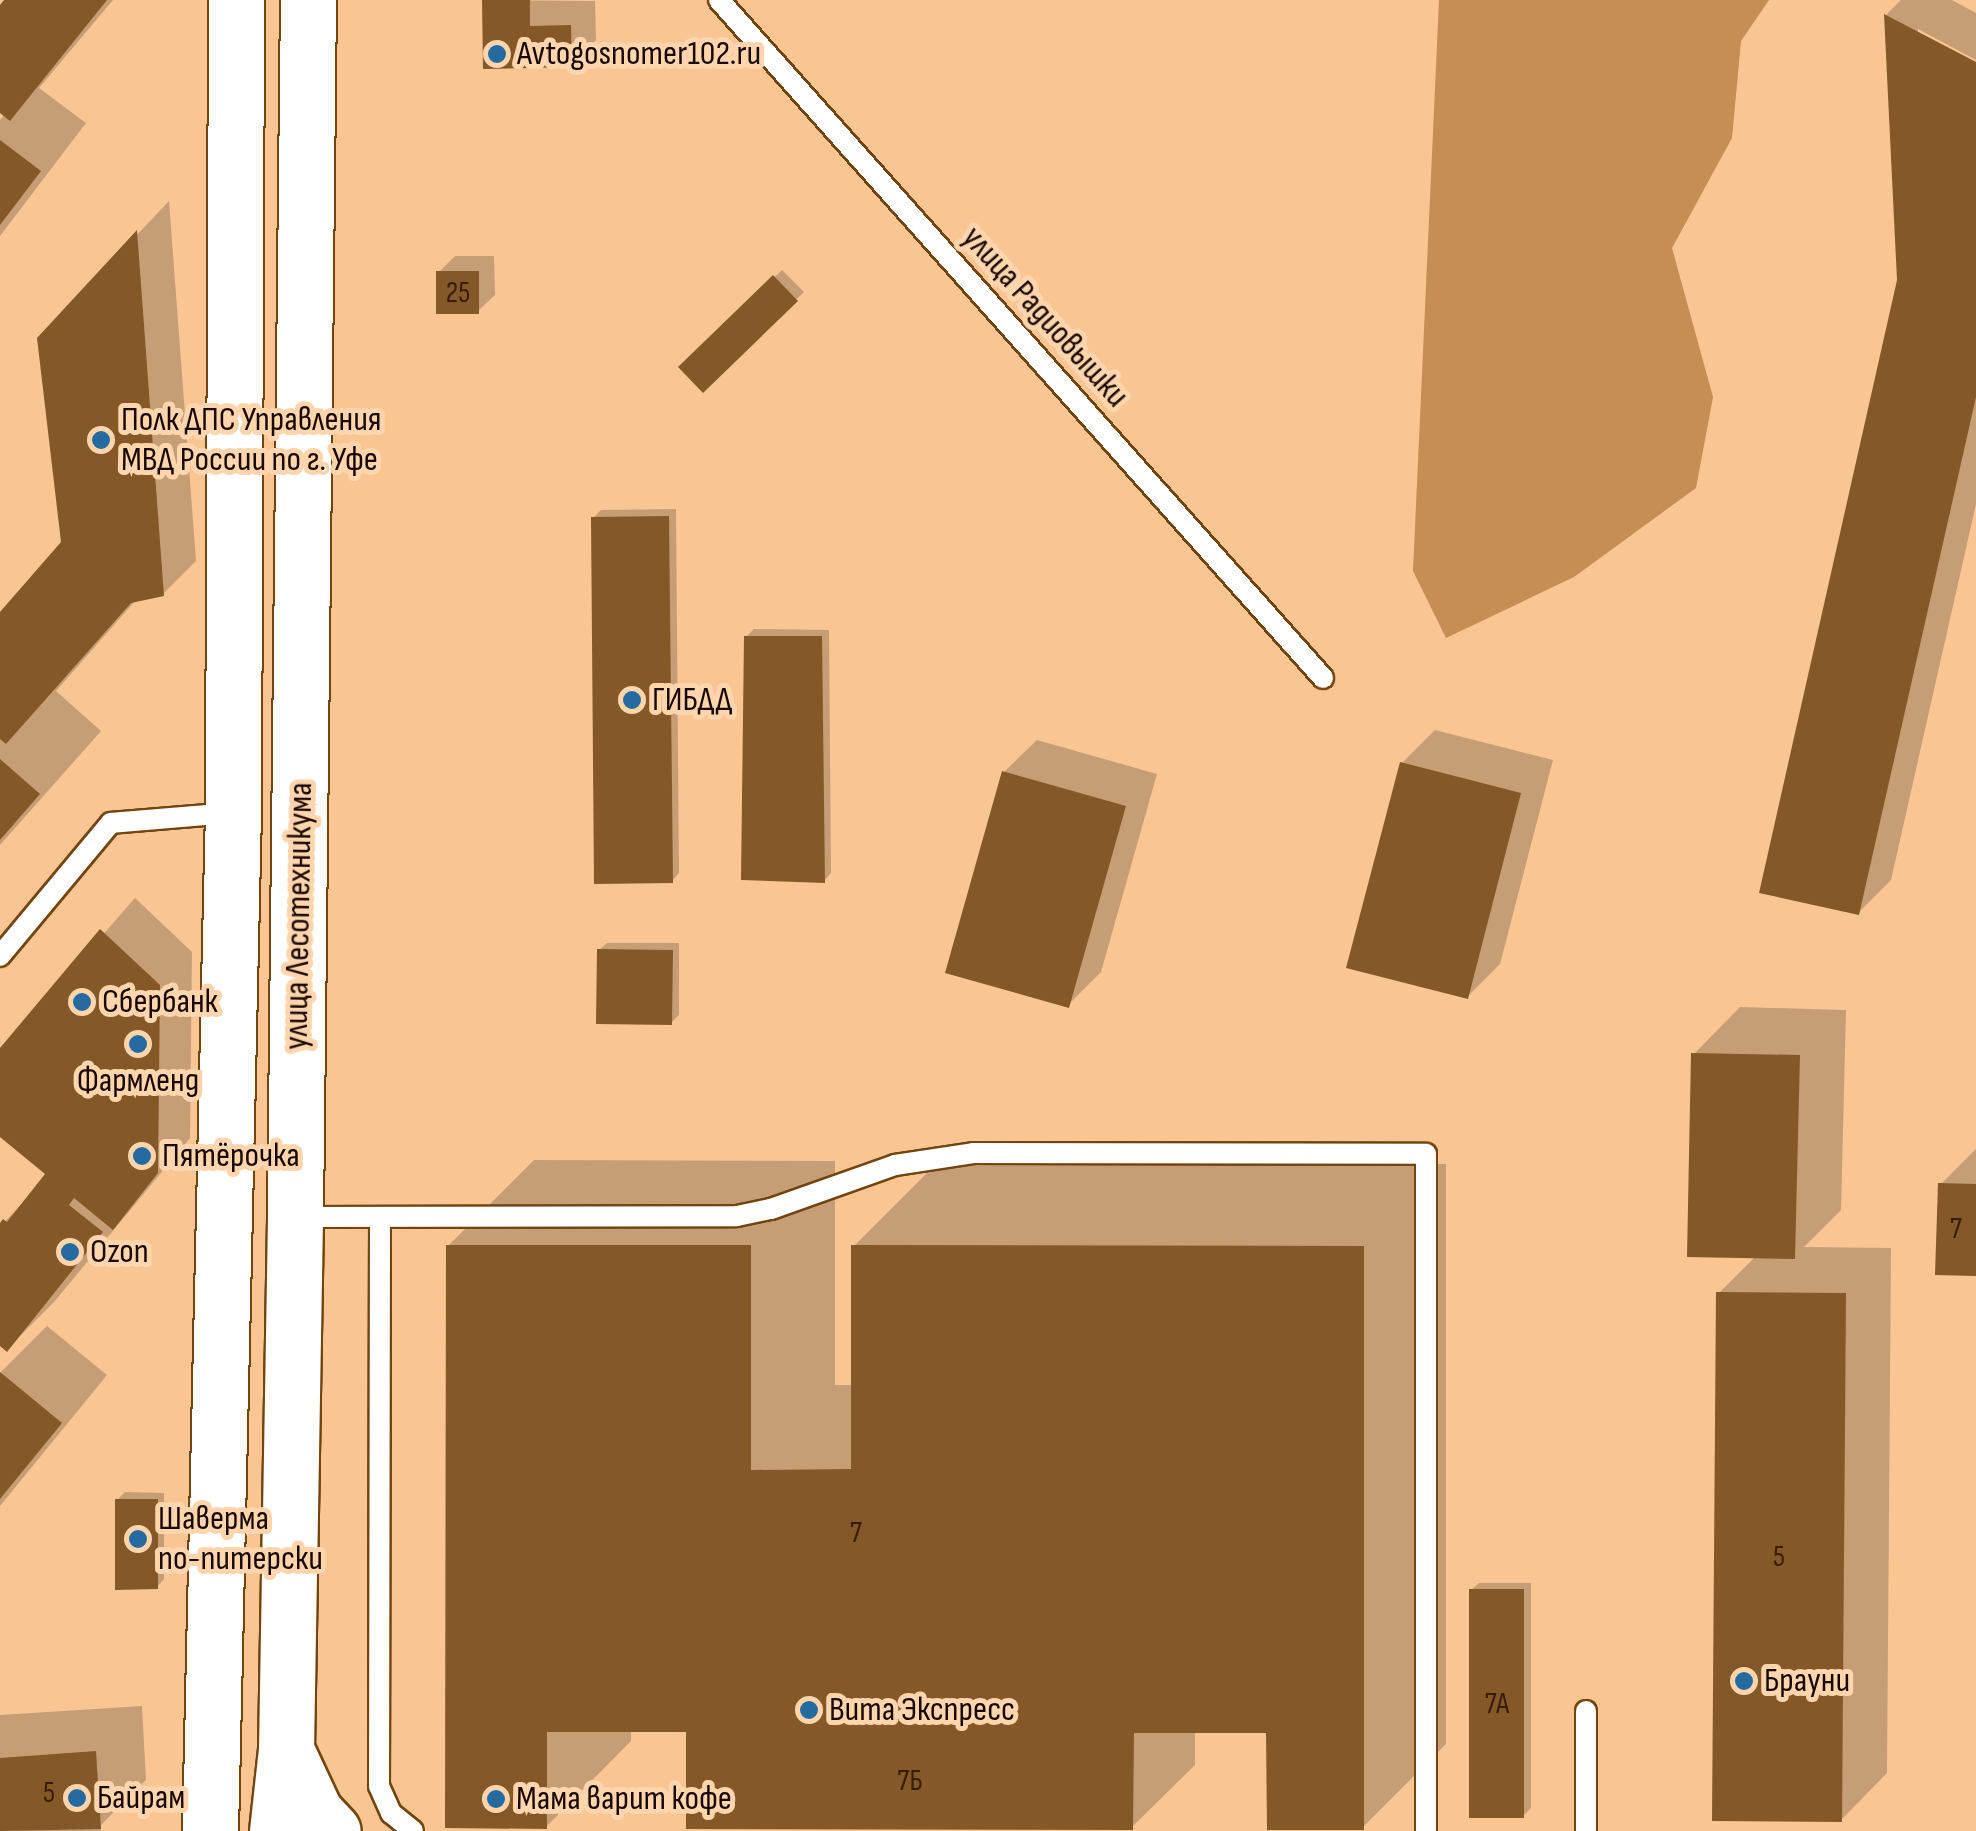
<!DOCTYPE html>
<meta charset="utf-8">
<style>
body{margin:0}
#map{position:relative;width:1976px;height:1831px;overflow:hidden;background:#f9c593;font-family:"Sofia Sans Condensed",sans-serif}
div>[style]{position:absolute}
.forest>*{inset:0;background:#c68d54}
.shadow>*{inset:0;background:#0003}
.building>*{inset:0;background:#855827}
.roads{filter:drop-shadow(2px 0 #714510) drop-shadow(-2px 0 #714510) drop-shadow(0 2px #714510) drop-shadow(0 -2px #714510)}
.service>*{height:20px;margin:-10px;padding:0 10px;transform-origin:10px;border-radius:10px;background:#fff}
.secondary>*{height:55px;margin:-27.5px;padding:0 27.5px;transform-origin:27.5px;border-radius:27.5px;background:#fff}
.dots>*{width:28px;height:28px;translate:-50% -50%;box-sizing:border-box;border:5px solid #ffd5ad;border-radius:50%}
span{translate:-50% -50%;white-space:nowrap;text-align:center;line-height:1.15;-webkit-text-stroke:10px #ffd5ad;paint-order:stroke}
.number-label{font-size:30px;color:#351d0a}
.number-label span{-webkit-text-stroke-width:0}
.poi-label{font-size:35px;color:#1a0900}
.left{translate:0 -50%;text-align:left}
.street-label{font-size:35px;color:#1a0900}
</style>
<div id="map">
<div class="forest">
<i style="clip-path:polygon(1439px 0,1769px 0,1741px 41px,1732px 138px,1672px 248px,1713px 397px,1696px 488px,1574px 577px,1446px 638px,1413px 571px)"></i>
</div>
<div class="shadow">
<i style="clip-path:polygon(8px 0,113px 0,39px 88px,86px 123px,0 236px,0 120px,5px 114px,0 110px,0 10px)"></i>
<i style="clip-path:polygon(484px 0,595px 1px,596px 40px,571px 65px)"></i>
<i style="clip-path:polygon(1901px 0,1952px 0,1976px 13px,1976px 60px,1918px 29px,1918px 35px,1976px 65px,1976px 504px,1891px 880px,1858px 913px,1900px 280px,1886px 15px)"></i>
<i style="clip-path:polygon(169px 201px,196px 561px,163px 594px,136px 600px,56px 691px,101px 731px,0 845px,0 615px,65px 542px,40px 338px)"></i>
<i style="clip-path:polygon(455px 256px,494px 256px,495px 295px,478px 311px,439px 272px)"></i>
<i style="clip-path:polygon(782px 270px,804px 292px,703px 389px,681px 367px)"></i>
<i style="clip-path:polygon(676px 509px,679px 873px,672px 881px,593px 518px,601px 510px)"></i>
<i style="clip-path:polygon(754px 629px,829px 630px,831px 873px,824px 881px,746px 637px)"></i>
<i style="clip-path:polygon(1435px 730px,1553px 760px,1500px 964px,1467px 997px,1402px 763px)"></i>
<i style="clip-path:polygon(1037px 740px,1157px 774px,1101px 972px,1068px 1005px,1004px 772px)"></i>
<i style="clip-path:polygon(135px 898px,192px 952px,190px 1138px,54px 1302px,7px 1349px,0 1343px,0 1227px,49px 1174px,0 1134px,0 1052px)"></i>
<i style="clip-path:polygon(607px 943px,679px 943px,679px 1015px,671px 1023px,599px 950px)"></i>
<i style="clip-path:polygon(1740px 1007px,1846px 1010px,1841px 1210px,1804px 1247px,1891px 1248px,1887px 1773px,1841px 1820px,1719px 1293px,1756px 1256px,1694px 1054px)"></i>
<i style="clip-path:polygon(1976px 1149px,1976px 1274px,1941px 1184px)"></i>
<i style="clip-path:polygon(534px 1160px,835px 1161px,835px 1385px,853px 1385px,854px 1246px,937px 1163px,1446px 1164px,1446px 1744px,1363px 1827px,1269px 1727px,1195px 1731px,1195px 1765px,1132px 1827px,689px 1730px,631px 1730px,631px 1741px,546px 1827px,448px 1246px)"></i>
<i style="clip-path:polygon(47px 1326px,107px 1375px,0 1506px,0 1373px)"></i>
<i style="clip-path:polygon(125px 1492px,164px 1493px,164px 1579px,157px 1587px,117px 1500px)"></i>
<i style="clip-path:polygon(1479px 1583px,1531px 1583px,1531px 1808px,1523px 1816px,1471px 1590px)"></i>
<i style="clip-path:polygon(142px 1706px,146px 1780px,100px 1826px,101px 1831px,0 1831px,0 1715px)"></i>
</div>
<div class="building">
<i style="clip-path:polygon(4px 0,107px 0,10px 121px,0 113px,0 5px)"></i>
<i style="clip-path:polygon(482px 0,530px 0,530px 26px,571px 25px,572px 67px,483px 69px)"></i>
<i style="clip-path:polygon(1884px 14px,1976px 62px,1976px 397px,1859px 915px,1759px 893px,1897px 280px)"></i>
<i style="clip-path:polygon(0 140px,41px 171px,0 225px)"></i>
<i style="clip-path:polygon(137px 230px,164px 596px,131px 603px,6px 744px,0 739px,0 612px,61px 542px,37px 338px)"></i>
<i style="clip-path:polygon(436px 271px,479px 271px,479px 314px,436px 314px)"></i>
<i style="clip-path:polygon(773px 275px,798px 301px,703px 393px,678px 367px)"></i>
<i style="clip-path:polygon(669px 516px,673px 883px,594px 884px,591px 517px)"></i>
<i style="clip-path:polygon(744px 636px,822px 636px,825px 883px,741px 880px)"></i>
<i style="clip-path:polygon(0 759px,40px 794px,0 840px)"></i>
<i style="clip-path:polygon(1400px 762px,1521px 793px,1468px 999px,1346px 968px)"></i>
<i style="clip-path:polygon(1002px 771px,1126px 806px,1069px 1008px,945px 973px)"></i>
<i style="clip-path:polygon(100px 929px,160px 985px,158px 1173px,113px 1230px,74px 1198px,69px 1205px,103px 1232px,7px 1352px,0 1346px,0 1223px,3px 1219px,7px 1222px,45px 1174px,0 1137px,0 1048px)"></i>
<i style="clip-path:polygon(597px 949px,673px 950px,672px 1025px,596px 1024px)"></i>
<i style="clip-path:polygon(1691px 1053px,1800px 1055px,1795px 1259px,1687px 1257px)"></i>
<i style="clip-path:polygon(1938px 1183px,1976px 1184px,1976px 1276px,1935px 1275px)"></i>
<i style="clip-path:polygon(446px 1245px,751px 1245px,751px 1470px,851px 1469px,851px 1245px,1364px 1246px,1364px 1830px,1267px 1830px,1266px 1733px,1134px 1733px,1133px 1830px,686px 1829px,686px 1732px,547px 1732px,547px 1829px,445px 1828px)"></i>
<i style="clip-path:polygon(1716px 1292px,1846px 1293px,1842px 1822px,1712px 1821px)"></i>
<i style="clip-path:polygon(0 1372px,62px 1423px,0 1499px)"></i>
<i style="clip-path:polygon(115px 1499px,158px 1499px,158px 1589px,115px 1590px)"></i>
<i style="clip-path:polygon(1469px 1589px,1524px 1589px,1524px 1818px,1469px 1818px)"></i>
<i style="clip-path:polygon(96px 1751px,101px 1829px,0 1831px,0 1758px)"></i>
</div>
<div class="roads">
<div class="service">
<i style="left:719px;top:0;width:908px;rotate:48.3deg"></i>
<i style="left:0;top:956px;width:173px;rotate:-50.2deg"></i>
<i style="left:111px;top:823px;width:120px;rotate:-4.8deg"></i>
<i style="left:297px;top:1217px;width:440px;rotate:-0.1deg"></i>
<i style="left:737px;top:1216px;width:35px;rotate:-12deg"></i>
<i style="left:771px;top:1209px;width:132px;rotate:-19.5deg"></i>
<i style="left:895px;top:1165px;width:79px;rotate:-8.7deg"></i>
<i style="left:973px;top:1153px;width:453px;rotate:0.1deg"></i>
<i style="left:1426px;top:1154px;width:677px;rotate:90deg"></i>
<i style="left:380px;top:1219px;width:567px;rotate:90.1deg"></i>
<i style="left:379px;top:1786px;width:30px;rotate:66deg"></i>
<i style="left:391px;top:1813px;width:28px;rotate:39deg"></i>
<i style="left:1586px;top:1831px;width:120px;rotate:-90deg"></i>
</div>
<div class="secondary">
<i style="left:286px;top:1750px;width:68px;rotate:64.9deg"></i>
<i style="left:315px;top:1812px;width:26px;rotate:47deg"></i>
<i style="left:210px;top:1831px;width:1019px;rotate:-88.71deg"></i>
<i style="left:233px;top:812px;width:812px;rotate:-89.79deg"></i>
<i style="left:277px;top:1831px;width:81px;rotate:-83.7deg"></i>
<i style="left:286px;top:1750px;width:533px;rotate:-89.03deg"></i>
<i style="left:295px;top:1217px;width:1217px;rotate:-89.39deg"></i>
</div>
</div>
<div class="dots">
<i style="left:497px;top:54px;background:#256b9f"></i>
<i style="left:101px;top:440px;background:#256b9f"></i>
<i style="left:632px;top:700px;background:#256b9f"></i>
<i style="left:82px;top:1002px;background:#256b9f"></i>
<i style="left:138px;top:1044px;background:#256b9f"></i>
<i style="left:142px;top:1156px;background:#256b9f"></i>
<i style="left:70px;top:1252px;background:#256b9f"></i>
<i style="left:138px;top:1539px;background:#256b9f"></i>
<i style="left:1744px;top:1681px;background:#256b9f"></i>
<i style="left:809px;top:1710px;background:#256b9f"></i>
<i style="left:77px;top:1798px;background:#256b9f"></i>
<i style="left:496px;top:1799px;background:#256b9f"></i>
</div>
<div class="number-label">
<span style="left:458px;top:293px">25</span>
<span style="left:1956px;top:1229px">7</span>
<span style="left:856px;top:1533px">7</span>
<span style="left:1779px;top:1557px">5</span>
<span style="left:1497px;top:1704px">7А</span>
<span style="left:910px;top:1781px">7Б</span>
<span style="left:49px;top:1793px">5</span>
</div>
<div class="poi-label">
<span class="left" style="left:517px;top:54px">Avtogosnomer102.ru</span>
<span class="left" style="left:121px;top:440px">Полк ДПС Управления<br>МВД России по г. Уфе</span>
<span class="left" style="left:652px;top:700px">ГИБДД</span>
<span class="left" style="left:102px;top:1002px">Сбербанк</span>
<span style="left:138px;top:1081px">Фармленд</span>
<span class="left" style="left:162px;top:1156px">Пятёрочка</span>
<span class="left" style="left:90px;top:1252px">Ozon</span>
<span class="left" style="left:158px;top:1539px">Шаверма<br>по-питерски</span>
<span class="left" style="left:1764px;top:1681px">Брауни</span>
<span class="left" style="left:829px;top:1710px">Вита Экспресс</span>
<span class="left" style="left:97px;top:1798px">Байрам</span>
<span class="left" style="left:516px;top:1799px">Мама варит кофе</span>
</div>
<div class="street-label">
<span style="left:1045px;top:317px;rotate:48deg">улица Радиовышки</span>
<span style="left:299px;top:916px;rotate:-89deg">улица Лесотехникума</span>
</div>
</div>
